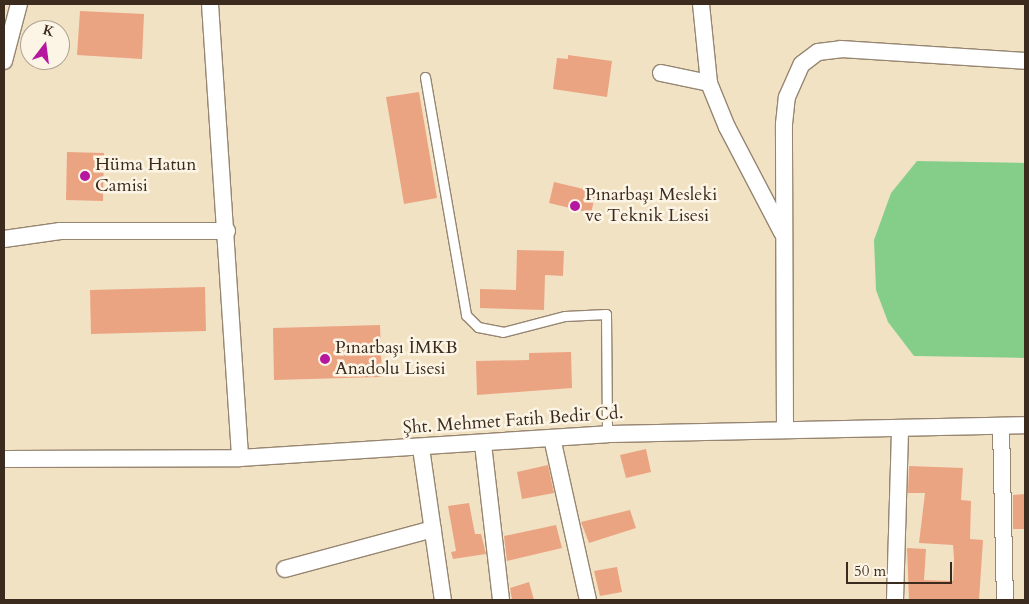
<!DOCTYPE html>
<meta charset="utf-8">
<style>
body{margin:0}
#map{position:relative;width:1029px;height:604px;overflow:hidden;background:#f2e2c4;font-family:Cardo,serif}
div>[style]{position:absolute}
.green>*{inset:0;background:#85ce8a}
.building>*{inset:0;background:#eba482}
.roads{filter:drop-shadow(1px 0 #968671) drop-shadow(-1px 0 #968671) drop-shadow(0 1px #968671) drop-shadow(0 -1px #968671)}
.service>*{height:9px;margin:-4.5px;padding:0 4.5px;transform-origin:4.5px;border-radius:4.5px;background:#fff}
.minor>*{height:16px;margin:-8px;padding:0 8px;transform-origin:8px;border-radius:8px;background:#fff}
.dots>*{width:14px;height:14px;translate:-50% -50%;box-sizing:border-box;border:2px solid #fcf5e5;border-radius:50%}
span{translate:-50% -50%;white-space:nowrap;text-align:center;line-height:1.15;-webkit-text-stroke:5px #fcf5e5;paint-order:stroke}
.poi-label{font-size:18px;color:#3b2a1e}
.left{translate:0 -50%;text-align:left}
.street-label{font-size:18px;color:#3b2a1e}
.frame{position:absolute;inset:0;border:5px solid #3b2a1e;pointer-events:none}
.north{position:absolute;left:20px;top:20px;width:50px;height:50px;box-sizing:border-box;background:#fcf5e5;border:1px solid #afa495;border-radius:50%;rotate:15deg;font-size:14px;font-weight:700;line-height:20px;text-align:center;color:#3b2a1e}
.north::after{content:'';display:block;margin:auto;width:18px;height:22px;background:#b5179e;clip-path:polygon(50% 0,100% 100%,50% 72%,0 100%)}
.scale{position:absolute;left:846px;top:562px;width:106px;height:22px;box-sizing:border-box;border:2px solid #3b2a1e;border-top:0;padding-left:6px;font-size:15px;line-height:18px;white-space:nowrap;color:#3b2a1e;-webkit-text-stroke:4px #fcf5e5;paint-order:stroke}
</style>
<div id="map">
<div class="green">
<i style="clip-path:polygon(917px 161px,1025px 163px,1025px 358px,914px 356px,888px 322px,876px 290px,874px 240px,891px 193px)"></i>
</div>
<div class="building">
<i style="clip-path:polygon(80px 11px,144px 14px,142px 59px,77px 55px)"></i>
<i style="clip-path:polygon(568px 55px,612px 61px,607px 97px,553px 89px,557px 58px,568px 59px)"></i>
<i style="clip-path:polygon(419px 92px,437px 198px,404px 204px,386px 97px)"></i>
<i style="clip-path:polygon(67px 152px,104px 153px,103px 201px,66px 200px)"></i>
<i style="clip-path:polygon(554px 182px,596px 192px,591px 213px,549px 203px)"></i>
<i style="clip-path:polygon(517px 250px,564px 251px,563px 276px,545px 275px,544px 310px,480px 308px,480px 289px,516px 290px)"></i>
<i style="clip-path:polygon(205px 287px,206px 331px,91px 334px,90px 290px)"></i>
<i style="clip-path:polygon(380px 325px,382px 377px,274px 380px,273px 328px)"></i>
<i style="clip-path:polygon(571px 352px,572px 388px,477px 395px,476px 361px,529px 360px,529px 353px)"></i>
<i style="clip-path:polygon(646px 449px,651px 472px,626px 478px,620px 455px)"></i>
<i style="clip-path:polygon(548px 465px,554px 493px,522px 499px,517px 472px)"></i>
<i style="clip-path:polygon(909px 466px,963px 468px,961px 500px,971px 501px,970px 539px,983px 540px,979px 600px,909px 600px,907px 548px,926px 549px,924px 580px,953px 581px,954px 559px,953px 545px,919px 543px,925px 493px,908px 493px)"></i>
<i style="clip-path:polygon(1025px 494px,1025px 529px,1013px 529px,1013px 495px)"></i>
<i style="clip-path:polygon(469px 503px,475px 534px,481px 534px,486px 554px,453px 559px,451px 552px,456px 551px,448px 506px)"></i>
<i style="clip-path:polygon(630px 510px,636px 528px,589px 543px,581px 522px)"></i>
<i style="clip-path:polygon(556px 525px,562px 548px,507px 561px,504px 536px)"></i>
<i style="clip-path:polygon(617px 567px,622px 592px,600px 596px,594px 571px)"></i>
<i style="clip-path:polygon(529px 582px,534px 600px,512px 600px,510px 588px)"></i>
</div>
<div class="roads">
<div class="service">
<i style="left:425px;top:77px;width:242px;rotate:80.2deg"></i>
<i style="left:466px;top:315px;width:17px;rotate:45deg"></i>
<i style="left:478px;top:327px;width:25px;rotate:11deg"></i>
<i style="left:503px;top:332px;width:64px;rotate:-14.5deg"></i>
<i style="left:565px;top:316px;width:41px;rotate:-2.8deg"></i>
<i style="left:606px;top:314px;width:120px;rotate:89.5deg"></i>
</div>
<div class="minor">
<i style="left:210px;top:4px;width:455px;rotate:86.2deg"></i>
<i style="left:701px;top:4px;width:79px;rotate:84.2deg"></i>
<i style="left:709px;top:83px;width:48px;rotate:67.8deg"></i>
<i style="left:727px;top:127px;width:119px;rotate:62.4deg"></i>
<i style="left:4px;top:61px;width:59px;rotate:-75.3deg"></i>
<i style="left:661px;top:73px;width:49px;rotate:11.8deg"></i>
<i style="left:4px;top:239px;width:57px;rotate:-8.1deg"></i>
<i style="left:60px;top:231px;width:167px"></i>
<i style="left:1001px;top:426px;width:174px;rotate:88.7deg"></i>
<i style="left:785px;top:430px;width:306px;rotate:-90.2deg"></i>
<i style="left:784px;top:124px;width:27px;rotate:-84deg"></i>
<i style="left:787px;top:97px;width:36px;rotate:-66deg"></i>
<i style="left:802px;top:64px;width:20px;rotate:-37deg"></i>
<i style="left:818px;top:52px;width:23px;rotate:-7deg"></i>
<i style="left:841px;top:49px;width:184px;rotate:3.7deg"></i>
<i style="left:552px;top:438px;width:166px;rotate:77.5deg"></i>
<i style="left:483px;top:444px;width:157px;rotate:83.4deg"></i>
<i style="left:421px;top:448px;width:154px;rotate:81.8deg"></i>
<i style="left:4px;top:459px;width:236px;rotate:-0.2deg"></i>
<i style="left:240px;top:458px;width:368px;rotate:-3.7deg"></i>
<i style="left:607px;top:434px;width:418px;rotate:-1.2deg"></i>
<i style="left:285px;top:569px;width:153px;rotate:-15.1deg"></i>
<i style="left:895px;top:600px;width:172px;rotate:-88.3deg"></i>
</div>
</div>
<div class="dots">
<i style="left:85px;top:176px;background:#b5179e"></i>
<i style="left:575px;top:206px;background:#b5179e"></i>
<i style="left:325px;top:359px;background:#b5179e"></i>
</div>
<div class="poi-label">
<span class="left" style="left:95px;top:176px">Hüma Hatun<br>Camisi</span>
<span class="left" style="left:585px;top:206px">Pınarbaşı Mesleki<br>ve Teknik Lisesi</span>
<span class="left" style="left:335px;top:359px">Pınarbaşı İMKB<br>Anadolu Lisesi</span>
</div>
<div class="street-label">
<span style="left:513px;top:421px;rotate:-4deg">Şht. Mehmet Fatih Bedir Cd.</span>
</div>
<div class="frame"></div>
<div class="north">K</div>
<div class="scale">50 m</div>
</div>
